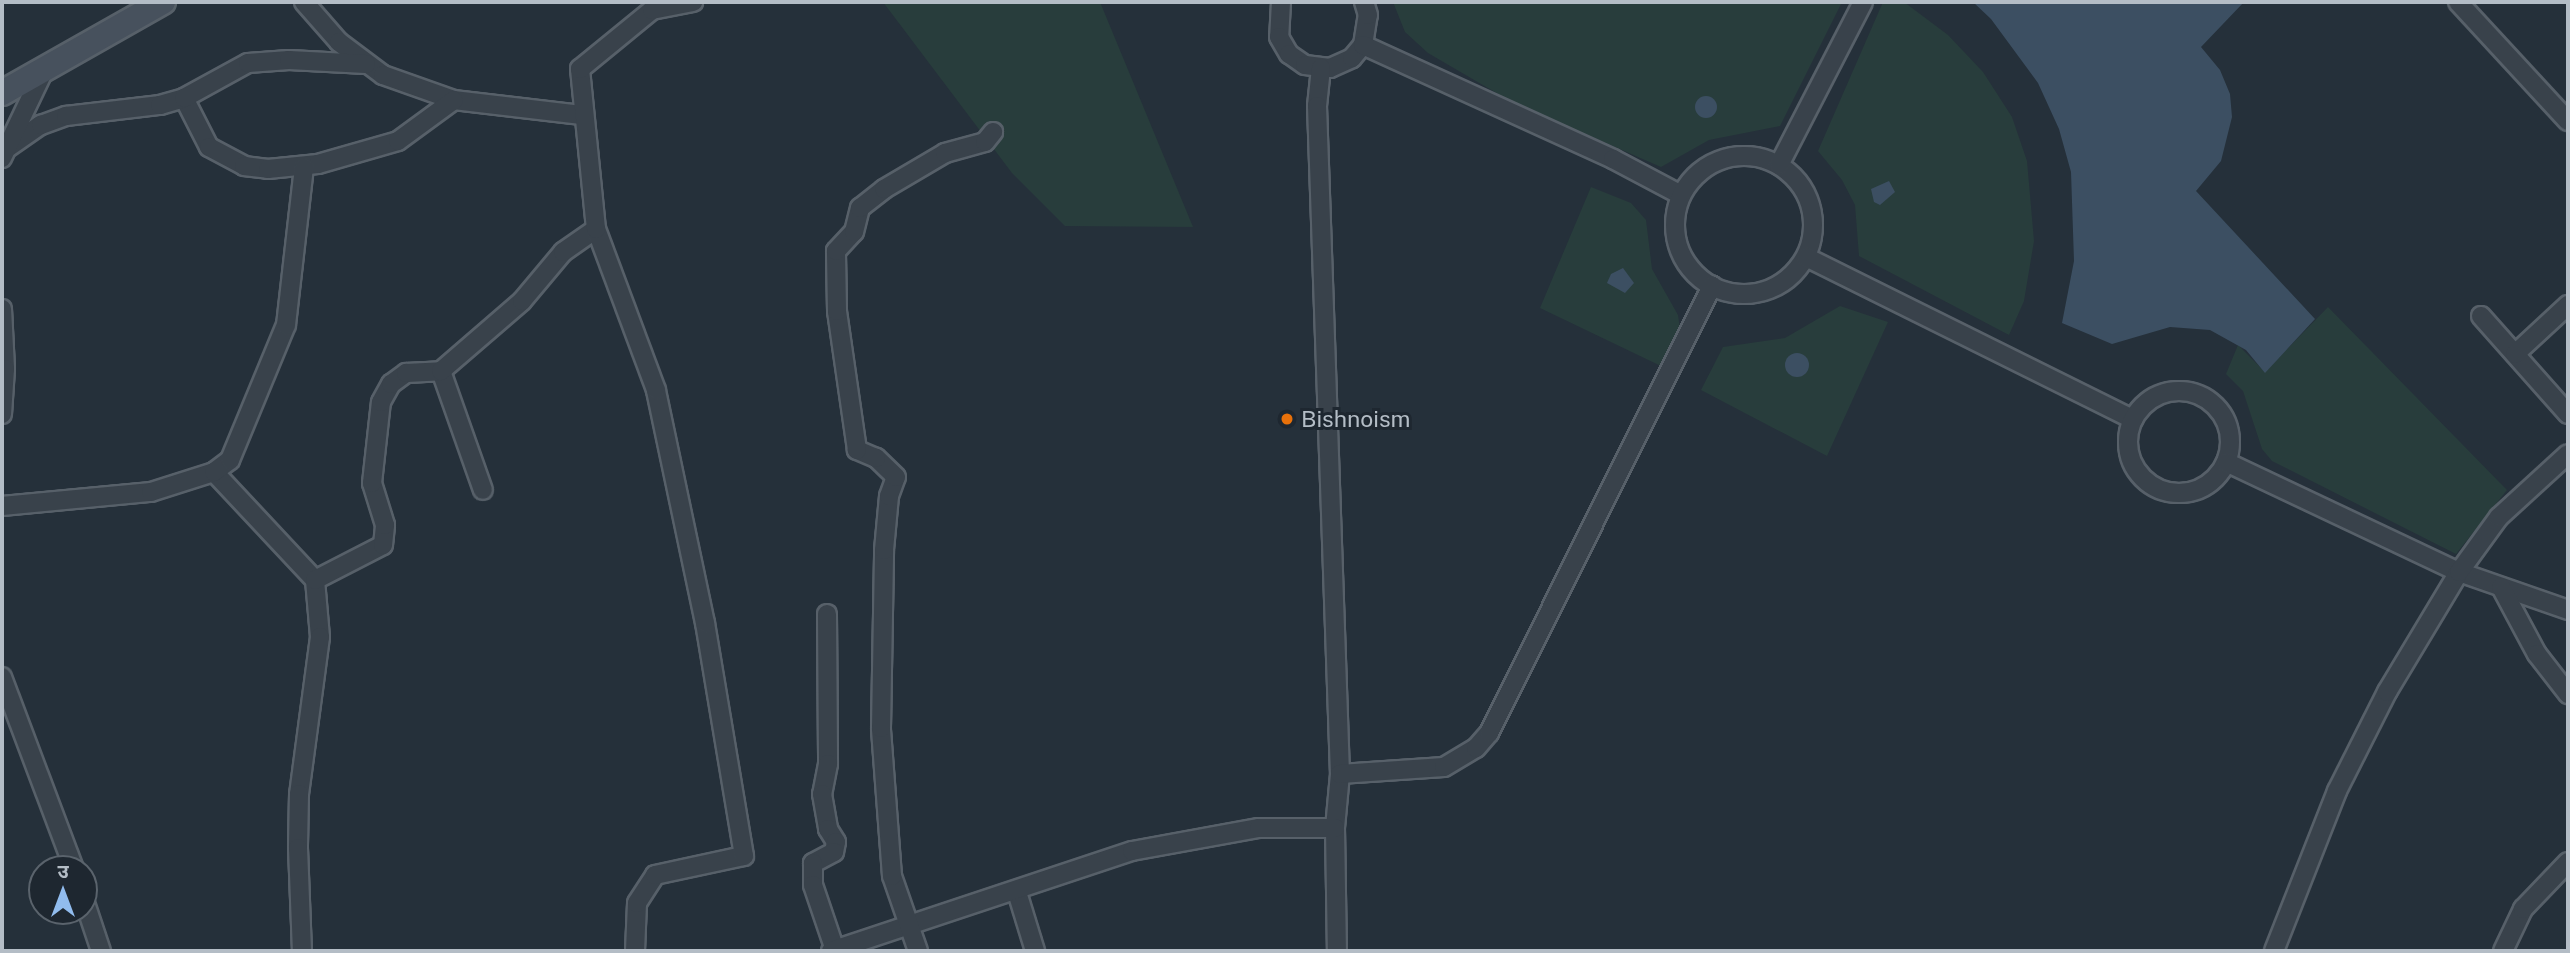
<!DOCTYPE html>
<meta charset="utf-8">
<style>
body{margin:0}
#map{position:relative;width:2570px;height:953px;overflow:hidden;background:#25303a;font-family:"Public Sans","Noto Sans Devanagari",sans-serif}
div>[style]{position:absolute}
.green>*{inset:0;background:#283d3c}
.water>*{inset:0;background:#3c4f62}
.round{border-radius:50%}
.roads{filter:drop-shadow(2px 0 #576069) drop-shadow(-2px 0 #576069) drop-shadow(0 2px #576069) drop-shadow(0 -2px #576069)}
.street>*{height:18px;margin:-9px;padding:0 9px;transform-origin:9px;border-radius:9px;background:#39424b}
.street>.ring{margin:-9px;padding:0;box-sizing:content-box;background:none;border:18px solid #39424b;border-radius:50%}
.secondary>*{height:24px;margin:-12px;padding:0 12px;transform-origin:12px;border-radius:12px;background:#47515d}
.dots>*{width:19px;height:19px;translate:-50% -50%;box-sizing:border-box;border:4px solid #1e2730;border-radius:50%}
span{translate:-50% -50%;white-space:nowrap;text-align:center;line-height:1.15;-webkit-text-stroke:6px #1e2730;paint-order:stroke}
.poi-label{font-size:23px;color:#b4bdc6}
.left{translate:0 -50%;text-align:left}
.frame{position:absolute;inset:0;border:4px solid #b4bdc6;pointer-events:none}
.north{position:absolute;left:28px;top:855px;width:70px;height:70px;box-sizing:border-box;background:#1e2730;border:2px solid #5a636c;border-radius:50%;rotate:0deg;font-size:19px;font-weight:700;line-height:28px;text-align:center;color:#b4bdc6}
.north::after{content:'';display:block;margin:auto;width:24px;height:32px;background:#91bcee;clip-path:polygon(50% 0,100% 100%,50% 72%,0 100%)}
</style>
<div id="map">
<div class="green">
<i style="clip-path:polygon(883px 2px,1100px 2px,1193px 227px,1065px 226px,1012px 173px)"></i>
<i style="clip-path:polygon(1393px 2px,1842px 2px,1780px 126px,1709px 140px,1661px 167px,1512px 102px,1428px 53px,1405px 32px)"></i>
<i style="clip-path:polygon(1883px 2px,1904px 2px,1948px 35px,1983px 72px,2012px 117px,2027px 161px,2034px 241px,2024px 301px,2009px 335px,1859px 256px,1855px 205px,1842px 180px,1818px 151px)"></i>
<i style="clip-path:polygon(1591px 187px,1631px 203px,1646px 220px,1652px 269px,1678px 315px,1680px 329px,1663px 367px,1540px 308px)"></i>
<i style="clip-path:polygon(1840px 306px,1888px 322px,1827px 456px,1701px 390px,1723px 347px,1785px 338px)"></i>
<i style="clip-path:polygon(2328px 307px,2507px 490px,2456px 554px,2272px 461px,2262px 449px,2243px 391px,2226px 374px,2238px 345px,2265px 372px)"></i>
</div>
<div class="water">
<i style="clip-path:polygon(1973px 2px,2244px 2px,2201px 47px,2220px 70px,2230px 94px,2232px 117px,2221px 161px,2196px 191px,2315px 319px,2265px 373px,2246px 350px,2210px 330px,2170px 327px,2112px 344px,2062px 323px,2074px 261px,2071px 172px,2059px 129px,2038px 83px,1991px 19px)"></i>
<i class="round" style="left:1695px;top:96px;width:22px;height:22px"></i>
<i style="clip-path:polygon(1889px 181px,1895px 192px,1880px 205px,1874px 202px,1871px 189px)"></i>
<i style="clip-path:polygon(1623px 268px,1634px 283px,1625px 293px,1607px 283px,1611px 274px)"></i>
<i class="round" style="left:1785px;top:353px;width:24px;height:24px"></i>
</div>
<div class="roads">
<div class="street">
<i style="left:304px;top:2px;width:53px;rotate:48.8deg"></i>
<i style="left:339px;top:42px;width:55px;rotate:36.9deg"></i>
<i style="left:383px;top:75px;width:75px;rotate:19.4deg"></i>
<i style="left:454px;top:100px;width:128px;rotate:6.7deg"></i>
<i style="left:1281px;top:2px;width:35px;rotate:93deg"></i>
<i style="left:1279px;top:37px;width:20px;rotate:60deg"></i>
<i style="left:1289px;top:54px;width:19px;rotate:35deg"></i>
<i style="left:1305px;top:65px;width:25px;rotate:7deg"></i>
<i style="left:1330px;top:68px;width:24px;rotate:-24deg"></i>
<i style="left:1352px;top:58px;width:17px;rotate:-50deg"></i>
<i style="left:1363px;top:45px;width:30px;rotate:-81deg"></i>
<i style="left:1368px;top:15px;width:14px;rotate:-107deg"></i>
<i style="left:2458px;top:2px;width:162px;rotate:47.3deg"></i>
<i style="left:1363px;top:45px;width:275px;rotate:24.5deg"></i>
<i style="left:1613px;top:159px;width:77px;rotate:27.9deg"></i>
<i style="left:1321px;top:68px;width:38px;rotate:96deg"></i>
<i style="left:1317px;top:106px;width:668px;rotate:88.03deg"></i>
<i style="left:1340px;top:774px;width:54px;rotate:95.3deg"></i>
<i style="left:1335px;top:828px;width:123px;rotate:89.1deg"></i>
<i style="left:184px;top:98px;width:55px;rotate:63deg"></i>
<i style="left:209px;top:147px;width:40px;rotate:28deg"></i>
<i style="left:244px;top:166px;width:24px;rotate:7deg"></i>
<i style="left:268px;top:169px;width:50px;rotate:-5.7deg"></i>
<i style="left:318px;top:164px;width:83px;rotate:-16deg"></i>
<i style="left:398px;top:141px;width:69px;rotate:-36.2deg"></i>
<i style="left:9px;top:147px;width:39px;rotate:-35deg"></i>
<i style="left:41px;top:125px;width:27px;rotate:-20deg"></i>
<i style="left:66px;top:116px;width:95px;rotate:-6.7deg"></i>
<i style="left:160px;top:105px;width:25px;rotate:-16deg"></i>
<i style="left:184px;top:98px;width:73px;rotate:-28.7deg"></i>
<i style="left:248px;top:63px;width:41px;rotate:-4.2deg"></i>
<i style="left:289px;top:60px;width:77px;rotate:3deg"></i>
<i class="ring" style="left:1675px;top:156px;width:120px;height:120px"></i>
<i style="left:2px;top:158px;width:93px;rotate:-64.5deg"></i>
<i style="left:1779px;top:165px;width:183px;rotate:-62.7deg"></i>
<i style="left:1806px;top:257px;width:365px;rotate:26.4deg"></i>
<i style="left:2px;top:309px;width:60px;rotate:87.1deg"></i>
<i style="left:5px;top:369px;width:45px;rotate:93.8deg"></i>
<i style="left:2481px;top:316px;width:131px;rotate:48.4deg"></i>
<i style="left:2515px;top:354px;width:72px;rotate:-42.8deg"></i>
<i style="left:441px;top:371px;width:126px;rotate:70.6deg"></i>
<i class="ring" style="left:2128px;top:391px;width:84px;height:84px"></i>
<i style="left:2226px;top:462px;width:258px;rotate:25.3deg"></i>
<i style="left:2459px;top:572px;width:115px;rotate:19.2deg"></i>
<i style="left:214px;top:472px;width:148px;rotate:46.9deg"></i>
<i style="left:315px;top:580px;width:57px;rotate:85deg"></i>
<i style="left:320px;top:637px;width:158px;rotate:97.6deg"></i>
<i style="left:299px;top:794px;width:54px;rotate:91.1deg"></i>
<i style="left:298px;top:848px;width:103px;rotate:87.8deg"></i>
<i style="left:2px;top:506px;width:150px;rotate:-5.4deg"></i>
<i style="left:151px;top:492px;width:66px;rotate:-17.6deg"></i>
<i style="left:214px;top:472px;width:20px;rotate:-37deg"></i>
<i style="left:230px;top:460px;width:146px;rotate:-67.5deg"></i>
<i style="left:286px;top:325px;width:159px;rotate:-83.5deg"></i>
<i style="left:315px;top:580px;width:76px;rotate:-27.2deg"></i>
<i style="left:383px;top:545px;width:20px;rotate:-84deg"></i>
<i style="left:385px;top:525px;width:44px;rotate:-107.2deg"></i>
<i style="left:372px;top:483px;width:81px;rotate:-83.7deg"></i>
<i style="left:381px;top:402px;width:21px;rotate:-61deg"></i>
<i style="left:391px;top:384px;width:19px;rotate:-36deg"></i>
<i style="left:406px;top:373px;width:35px;rotate:-3deg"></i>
<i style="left:441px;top:371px;width:107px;rotate:-40.8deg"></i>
<i style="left:522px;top:301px;width:64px;rotate:-50.1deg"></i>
<i style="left:563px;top:252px;width:40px;rotate:-34.9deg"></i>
<i style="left:2501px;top:587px;width:76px;rotate:61.8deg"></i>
<i style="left:2537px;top:654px;width:51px;rotate:52.2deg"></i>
<i style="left:827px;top:614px;width:150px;rotate:89.6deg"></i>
<i style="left:828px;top:764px;width:31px;rotate:101deg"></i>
<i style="left:822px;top:794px;width:36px;rotate:80deg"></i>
<i style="left:828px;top:829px;width:15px;rotate:58deg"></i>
<i style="left:836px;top:842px;width:10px;rotate:101deg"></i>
<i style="left:834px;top:852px;width:24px;rotate:152deg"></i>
<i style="left:813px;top:863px;width:22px;rotate:90deg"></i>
<i style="left:813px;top:885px;width:69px;rotate:71.3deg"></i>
<i style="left:2px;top:677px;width:205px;rotate:69.4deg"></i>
<i style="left:1340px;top:774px;width:104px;rotate:-3.9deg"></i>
<i style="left:1444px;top:767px;width:37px;rotate:-31deg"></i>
<i style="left:1476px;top:748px;width:20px;rotate:-49deg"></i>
<i style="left:1489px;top:733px;width:500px;rotate:-63.5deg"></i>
<i style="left:1017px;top:892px;width:62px;rotate:73deg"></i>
<i style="left:84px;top:900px;width:54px;rotate:71.6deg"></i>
<i style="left:635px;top:951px;width:48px;rotate:-87.6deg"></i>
<i style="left:637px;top:903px;width:33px;rotate:-57deg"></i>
<i style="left:655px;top:875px;width:91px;rotate:-12.1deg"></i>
<i style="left:744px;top:856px;width:236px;rotate:-99.5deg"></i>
<i style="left:705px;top:623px;width:238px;rotate:-101.9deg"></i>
<i style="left:656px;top:390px;width:172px;rotate:-110.4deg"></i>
<i style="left:596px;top:229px;width:161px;rotate:-95.7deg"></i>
<i style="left:580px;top:69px;width:93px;rotate:-39.3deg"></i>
<i style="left:652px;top:10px;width:42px;rotate:-11deg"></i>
<i style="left:831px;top:951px;width:317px;rotate:-18.4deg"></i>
<i style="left:1132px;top:851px;width:129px;rotate:-10.3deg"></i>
<i style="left:1259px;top:828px;width:76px"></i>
<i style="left:918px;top:951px;width:79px;rotate:-109.1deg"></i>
<i style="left:892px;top:876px;width:148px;rotate:-94.3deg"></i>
<i style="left:881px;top:728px;width:178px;rotate:-89deg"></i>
<i style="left:884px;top:550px;width:54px;rotate:-84.7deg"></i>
<i style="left:889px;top:496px;width:20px;rotate:-70deg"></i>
<i style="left:896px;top:477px;width:28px;rotate:-136deg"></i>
<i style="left:876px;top:458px;width:21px;rotate:-157deg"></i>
<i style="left:857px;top:450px;width:140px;rotate:-98.2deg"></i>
<i style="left:837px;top:311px;width:60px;rotate:-91deg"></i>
<i style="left:836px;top:251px;width:26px;rotate:-47deg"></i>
<i style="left:854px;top:232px;width:25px;rotate:-76deg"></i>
<i style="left:860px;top:208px;width:31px;rotate:-38deg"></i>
<i style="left:884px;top:189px;width:71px;rotate:-30.5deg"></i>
<i style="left:945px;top:153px;width:41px;rotate:-15.4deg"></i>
<i style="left:985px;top:142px;width:13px;rotate:-51deg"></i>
<i style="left:2274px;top:951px;width:172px;rotate:-68.5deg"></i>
<i style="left:2337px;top:791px;width:111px;rotate:-63.2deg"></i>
<i style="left:2387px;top:692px;width:140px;rotate:-59deg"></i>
<i style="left:2459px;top:572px;width:68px;rotate:-54deg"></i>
<i style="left:2499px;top:517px;width:93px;rotate:-42.4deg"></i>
<i style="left:2503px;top:951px;width:47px;rotate:-64.5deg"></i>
<i style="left:2523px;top:909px;width:65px;rotate:-46.2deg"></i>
</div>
<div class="secondary">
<i style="left:2px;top:93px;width:185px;rotate:-29.5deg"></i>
</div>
</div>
<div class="dots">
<i style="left:1287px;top:419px;background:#e8710a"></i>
</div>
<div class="poi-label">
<span class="left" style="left:1301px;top:419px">Bishnoism</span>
</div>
<div class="frame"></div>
<div class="north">उ</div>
</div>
